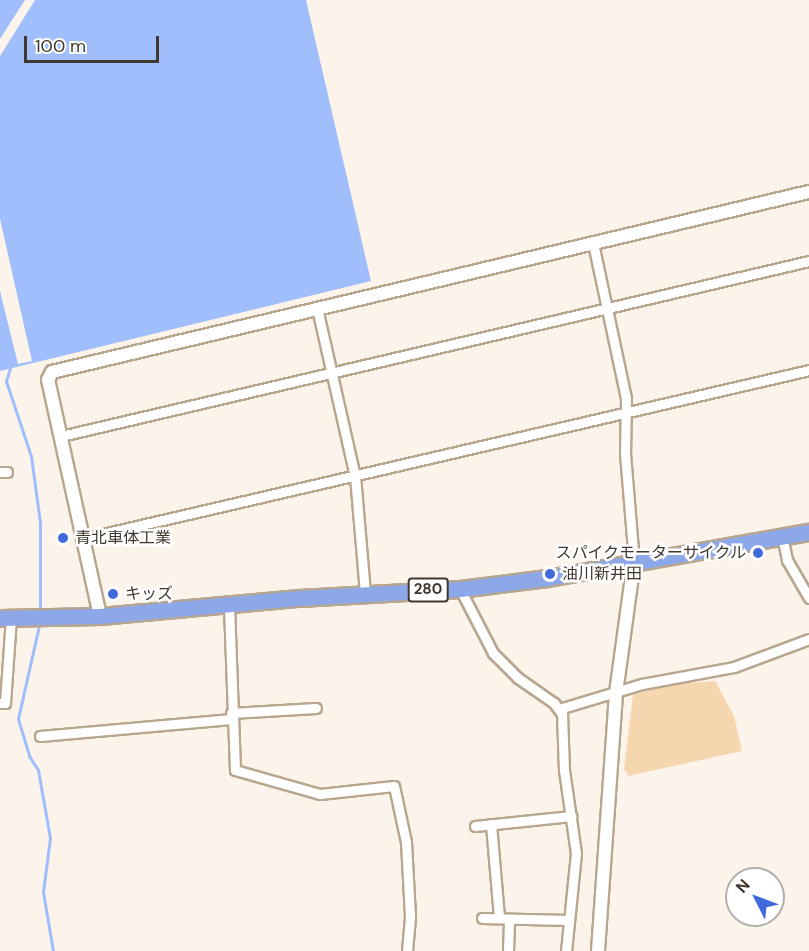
<!DOCTYPE html>
<meta charset="utf-8">
<style>
body{margin:0}
#map{position:relative;width:809px;height:951px;overflow:hidden;background:#fcf4ea;font-family:"DM Sans","Noto Sans JP",sans-serif}
div>[style]{position:absolute}
.green>*{inset:0;background:#f5d6af}
.water>*{inset:0;background:#a0bdfc}
.pier>*{inset:0;background:#fcf4ea}
.stream>*{height:3px;margin:-1.5px;padding:0 1.5px;transform-origin:1.5px;border-radius:1.5px;background:#a0bdfc}
.roads{filter:drop-shadow(2px 0 #b9a68f) drop-shadow(-2px 0 #b9a68f) drop-shadow(0 2px #b9a68f) drop-shadow(0 -2px #b9a68f)}
.minor>*{height:9px;margin:-4.5px;padding:0 4.5px;transform-origin:4.5px;border-radius:4.5px;background:#fff}
.tertiary>*{height:12px;margin:-6px;padding:0 6px;transform-origin:6px;border-radius:6px;background:#fff}
.trunk>*{height:15px;margin:-7.5px;padding:0 7.5px;transform-origin:7.5px;border-radius:7.5px;background:#8ca8e8}
.dots>*{width:16px;height:16px;translate:-50% -50%;box-sizing:border-box;border:3px solid #fff;border-radius:50%}
span{translate:-50% -50%;white-space:nowrap;text-align:center;line-height:1.15;-webkit-text-stroke:5px #fff;paint-order:stroke}
.shield-label span{padding:2px 4px;background:#fff;border:2px solid;border-radius:4px;-webkit-text-stroke-width:0}
.shield-label{font-size:15px;color:#40382f;font-weight:700}
.poi-label{font-size:16px;color:#40382f}
.left{translate:0 -50%;text-align:left}
.right{translate:-100% -50%;text-align:right}
.north{position:absolute;left:725px;top:867px;width:60px;height:60px;box-sizing:border-box;background:#fff;border:2px solid #b3afac;border-radius:50%;rotate:312deg;font-size:16px;font-weight:700;line-height:24px;text-align:center;color:#40382f}
.north::after{content:'';display:block;margin:auto;width:21px;height:27px;background:#406adb;clip-path:polygon(50% 0,100% 100%,50% 72%,0 100%)}
.scale{position:absolute;left:24px;top:36px;width:135px;height:27px;box-sizing:border-box;border:3px solid #40382f;border-top:0;padding-left:8px;font-size:18px;line-height:21px;white-space:nowrap;color:#40382f;-webkit-text-stroke:4px #fff;paint-order:stroke}
</style>
<div id="map">
<div class="green">
<i style="clip-path:polygon(715px 681px,734px 716px,742px 751px,628px 776px,624px 769px,633px 695px,666px 685px)"></i>
</div>
<div class="water">
<i style="clip-path:polygon(0 0,306px 0,371px 281px,0 371px)"></i>
</div>
<div class="pier">
<i style="clip-path:polygon(25px 0,35px 0,0 56px,0 39px)"></i>
<i style="clip-path:polygon(0 219px,32px 361px,18px 364px,0 291px)"></i>
</div>
<div class="stream">
<i style="left:10px;top:368px;width:14px;rotate:107deg"></i>
<i style="left:6px;top:381px;width:79px;rotate:71.6deg"></i>
<i style="left:31px;top:456px;width:68px;rotate:82.3deg"></i>
<i style="left:40px;top:523px;width:88px;rotate:90deg"></i>
<i style="left:40px;top:621px;width:100px;rotate:102.7deg"></i>
<i style="left:18px;top:719px;width:39px;rotate:73deg"></i>
<i style="left:29px;top:756px;width:17px;rotate:57deg"></i>
<i style="left:38px;top:770px;width:69px;rotate:80deg"></i>
<i style="left:50px;top:838px;width:54px;rotate:97.4deg"></i>
<i style="left:43px;top:892px;width:60px;rotate:80.4deg"></i>
</div>
<div class="roads">
<div class="minor">
<i style="left:593px;top:243px;width:158px;rotate:78deg"></i>
<i style="left:626px;top:398px;width:55px;rotate:91deg"></i>
<i style="left:625px;top:453px;width:109px;rotate:85.3deg"></i>
<i style="left:317px;top:308px;width:172px;rotate:77.3deg"></i>
<i style="left:355px;top:476px;width:117px;rotate:85.1deg"></i>
<i style="left:61px;top:436px;width:768px;rotate:-13.17deg"></i>
<i style="left:0;top:472px;width:7px"></i>
<i style="left:782px;top:536px;width:25px;rotate:78deg"></i>
<i style="left:787px;top:560px;width:44px;rotate:59.9deg"></i>
<i style="left:85px;top:538px;width:743px;rotate:-13.06deg"></i>
<i style="left:460px;top:589px;width:72px;rotate:62.7deg"></i>
<i style="left:493px;top:653px;width:35px;rotate:45deg"></i>
<i style="left:518px;top:678px;width:44px;rotate:34.8deg"></i>
<i style="left:554px;top:703px;width:14px;rotate:54deg"></i>
<i style="left:562px;top:714px;width:56px;rotate:88deg"></i>
<i style="left:564px;top:770px;width:84px;rotate:81.8deg"></i>
<i style="left:576px;top:853px;width:99px;rotate:95.8deg"></i>
<i style="left:229px;top:606px;width:164px;rotate:87.9deg"></i>
<i style="left:235px;top:770px;width:88px;rotate:15.8deg"></i>
<i style="left:320px;top:794px;width:74px;rotate:-6.2deg"></i>
<i style="left:394px;top:786px;width:57px;rotate:77.9deg"></i>
<i style="left:406px;top:842px;width:75px;rotate:86.9deg"></i>
<i style="left:410px;top:917px;width:34px;rotate:95deg"></i>
<i style="left:0;top:703px;width:5px"></i>
<i style="left:5px;top:703px;width:85px;rotate:-86deg"></i>
<i style="left:559px;top:709px;width:87px;rotate:-16.8deg"></i>
<i style="left:642px;top:684px;width:94px;rotate:-10.5deg"></i>
<i style="left:734px;top:667px;width:80px;rotate:-20.5deg"></i>
<i style="left:231px;top:713px;width:85px;rotate:-3.4deg"></i>
<i style="left:40px;top:736px;width:192px;rotate:-5.1deg"></i>
<i style="left:491px;top:824px;width:94px;rotate:85.1deg"></i>
<i style="left:475px;top:826px;width:97px;rotate:-5.9deg"></i>
<i style="left:482px;top:918px;width:87px;rotate:1.3deg"></i>
<i style="left:508px;top:951px;width:32px;rotate:-88deg"></i>
</div>
<div class="tertiary">
<i style="left:100px;top:616px;width:242px;rotate:-102.4deg"></i>
<i style="left:48px;top:380px;width:9px;rotate:-63deg"></i>
<i style="left:52px;top:372px;width:778px;rotate:-13.38deg"></i>
<i style="left:598px;top:951px;width:259px;rotate:-86deg"></i>
<i style="left:616px;top:693px;width:132px;rotate:-82.2deg"></i>
</div>
<div class="trunk">
<i style="left:0;top:618px;width:100px;rotate:-1.1deg"></i>
<i style="left:100px;top:616px;width:200px;rotate:-5.2deg"></i>
<i style="left:299px;top:598px;width:161px;rotate:-3.2deg"></i>
<i style="left:460px;top:589px;width:88px;rotate:-7.2deg"></i>
<i style="left:547px;top:578px;width:266px;rotate:-10deg"></i>
</div>
</div>
<div class="dots">
<i style="left:63px;top:538px;background:#406adb"></i>
<i style="left:758px;top:553px;background:#406adb"></i>
<i style="left:550px;top:574px;background:#406adb"></i>
<i style="left:113px;top:594px;background:#406adb"></i>
</div>
<div class="shield-label">
<span style="left:428px;top:590px">280</span>
</div>
<div class="poi-label">
<span class="left" style="left:75px;top:538px">青北車体工業</span>
<span class="right" style="left:746px;top:553px">スパイクモーターサイクル</span>
<span class="left" style="left:562px;top:574px">油川新井田</span>
<span class="left" style="left:125px;top:594px">キッズ</span>
</div>
<div class="north">N</div>
<div class="scale">100 m</div>
</div>
